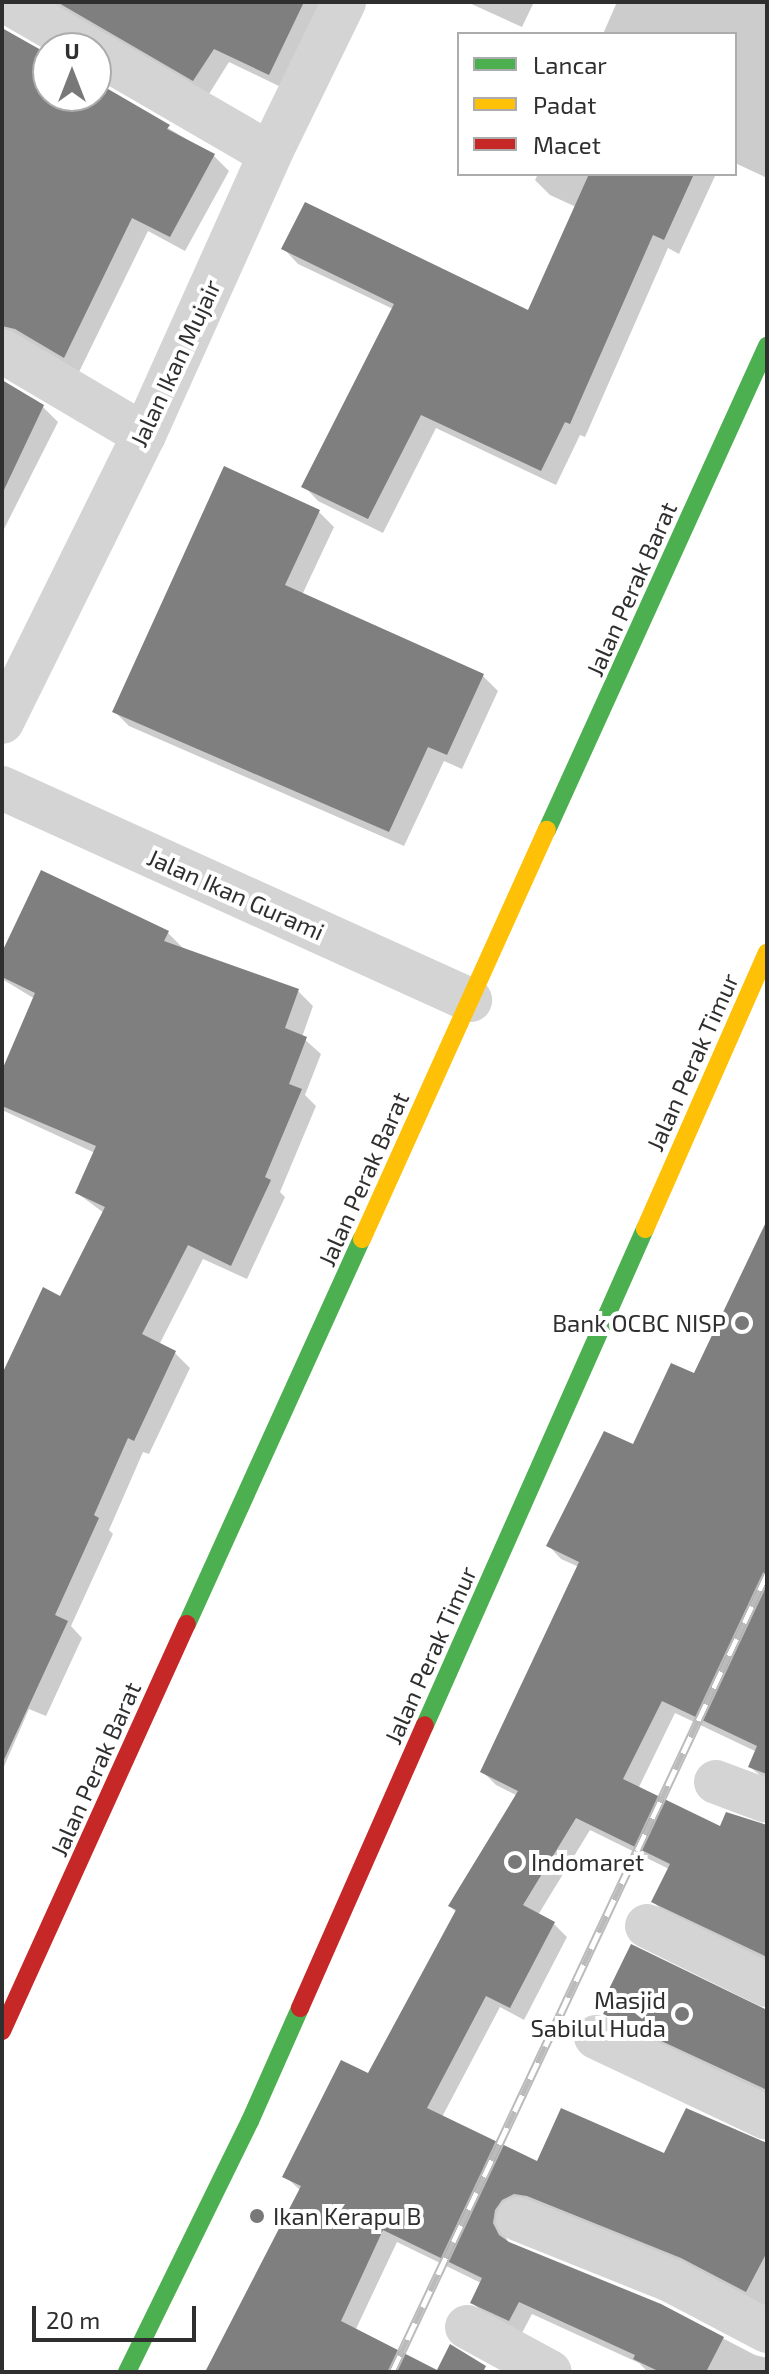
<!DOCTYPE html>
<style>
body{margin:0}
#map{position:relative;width:769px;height:2374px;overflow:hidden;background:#fff;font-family:"Exo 2",sans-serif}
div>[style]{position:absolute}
.shadow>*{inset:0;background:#0003}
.building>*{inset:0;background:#7f7f7f}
.street>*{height:44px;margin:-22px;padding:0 22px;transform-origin:22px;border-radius:22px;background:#d4d4d4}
.fast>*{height:18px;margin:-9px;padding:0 9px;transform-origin:9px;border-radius:9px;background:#4caf50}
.slow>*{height:18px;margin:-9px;padding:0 9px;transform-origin:9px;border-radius:9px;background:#ffc107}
.jam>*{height:18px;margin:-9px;padding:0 9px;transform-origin:9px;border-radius:9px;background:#c62828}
.rail>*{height:9px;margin-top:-4.5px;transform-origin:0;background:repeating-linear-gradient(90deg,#fff 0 18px,#bbb 0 36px);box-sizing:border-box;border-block:2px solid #bbb}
.dots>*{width:22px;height:22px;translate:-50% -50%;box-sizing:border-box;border:4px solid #fff;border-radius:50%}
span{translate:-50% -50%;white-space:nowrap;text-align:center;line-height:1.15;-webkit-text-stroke:8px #fff;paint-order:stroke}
.street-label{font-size:24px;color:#2f2f2f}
.poi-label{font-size:24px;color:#2f2f2f}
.right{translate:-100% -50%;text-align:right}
.left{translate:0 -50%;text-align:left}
.frame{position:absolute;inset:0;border:4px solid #2f2f2f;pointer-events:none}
.legend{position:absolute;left:457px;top:32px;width:280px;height:144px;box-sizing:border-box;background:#fff;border:2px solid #acacac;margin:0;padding:10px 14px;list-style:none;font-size:24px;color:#2f2f2f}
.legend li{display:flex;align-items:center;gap:16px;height:40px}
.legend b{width:40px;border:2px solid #acacac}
.north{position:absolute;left:32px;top:32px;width:80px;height:80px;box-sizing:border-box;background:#fff;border:2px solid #acacac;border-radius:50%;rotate:0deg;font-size:22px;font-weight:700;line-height:32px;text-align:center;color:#2f2f2f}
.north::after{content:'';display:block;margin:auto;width:28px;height:36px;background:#787878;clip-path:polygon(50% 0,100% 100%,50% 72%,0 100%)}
.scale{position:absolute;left:32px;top:2306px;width:164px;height:36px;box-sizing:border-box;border:4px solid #2f2f2f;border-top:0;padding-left:10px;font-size:24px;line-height:28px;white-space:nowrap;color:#2f2f2f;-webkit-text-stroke:6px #fff;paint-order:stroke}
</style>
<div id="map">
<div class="shadow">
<i style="clip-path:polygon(49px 2px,326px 2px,285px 89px,229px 62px,209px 94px)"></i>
<i style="clip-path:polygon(467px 2px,534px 2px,522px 27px)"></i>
<i style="clip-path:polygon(617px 2px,767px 2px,767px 178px,735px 163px,735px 34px,603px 34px)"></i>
<i style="clip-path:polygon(2px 30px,48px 57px,48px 96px,96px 96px,96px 84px,214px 156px,229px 171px,185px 251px,148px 231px,79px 372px,2px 347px)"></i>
<i style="clip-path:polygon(538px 174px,716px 174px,679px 254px,668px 248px,585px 437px,580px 435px,556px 485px,436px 428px,383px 533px,318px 501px,304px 486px,393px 309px,298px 264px,284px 249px,529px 313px,576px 207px,550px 195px,535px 180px)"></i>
<i style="clip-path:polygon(2px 380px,43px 407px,58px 422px,2px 533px)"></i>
<i style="clip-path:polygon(319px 512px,334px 527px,302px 595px,483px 676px,498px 691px,462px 769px,444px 761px,404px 846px,129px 726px,114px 711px)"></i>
<i style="clip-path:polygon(168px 933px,183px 948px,298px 991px,313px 1006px,302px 1037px,321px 1054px,305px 1095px,316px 1106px,280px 1192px,285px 1197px,247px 1279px,203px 1259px,159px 1345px,175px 1353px,190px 1368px,149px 1454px,143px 1452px,109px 1530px,113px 1534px,71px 1626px,82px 1638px,46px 1716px,29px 1709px,2px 1771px,2px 1379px,61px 1298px,104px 1213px,77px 1193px,95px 1153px,2px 1110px,2px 1077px,35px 999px,2px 979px,2px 957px)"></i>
<i style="clip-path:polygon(767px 1259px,767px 1781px,750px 1767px,757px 1752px,675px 1713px,638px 1789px,721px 1828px,767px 1826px,767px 1963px,667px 1915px,653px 1902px,669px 1869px,590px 1830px,538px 1915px,554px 1924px,567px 1937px,524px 2020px,500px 2007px,442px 2117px,538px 2164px,767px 2144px,767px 2307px,507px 2224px,506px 2237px,509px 2244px,661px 2306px,755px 2355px,767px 2358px,767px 2372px,648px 2372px,639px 2363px,532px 2314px,522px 2333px,485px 2316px,472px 2302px,481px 2283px,397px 2242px,355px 2331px,374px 2372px,208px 2372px,301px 2191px,285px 2176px,369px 2076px,457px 1913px,450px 1906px,518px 1796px,496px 1785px,483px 1772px,579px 1567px,561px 1559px,548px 1545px,695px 1376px)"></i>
<i style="clip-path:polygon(767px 2012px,767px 2096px,619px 2027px,606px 2013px)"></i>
</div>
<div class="building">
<i style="clip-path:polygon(57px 2px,304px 2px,269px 75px,214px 49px,193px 81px)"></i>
<i style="clip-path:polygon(2px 28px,48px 54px,48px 96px,96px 96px,96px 82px,170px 125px,167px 129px,215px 154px,170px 237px,132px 218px,64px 358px,15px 329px,2px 326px)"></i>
<i style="clip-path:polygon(589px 174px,694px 174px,664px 240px,653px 235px,570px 424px,565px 422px,541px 471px,421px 415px,368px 519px,301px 487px,394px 304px,281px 249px,305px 202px,528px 310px)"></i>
<i style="clip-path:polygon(2px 380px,44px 405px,2px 494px)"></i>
<i style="clip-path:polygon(224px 466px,320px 510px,285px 585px,484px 674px,447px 755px,428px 747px,389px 832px,112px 712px)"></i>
<i style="clip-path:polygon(41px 870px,169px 931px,164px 941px,299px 989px,285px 1028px,307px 1037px,289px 1084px,302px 1089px,265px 1177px,271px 1180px,231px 1266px,188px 1245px,142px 1334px,176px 1351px,134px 1441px,128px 1438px,94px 1515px,99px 1518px,55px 1615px,68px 1621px,2px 1764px,2px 1374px,43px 1287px,60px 1296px,105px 1207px,75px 1193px,96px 1146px,2px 1106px,2px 1070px,35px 993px,2px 977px,2px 952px)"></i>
<i style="clip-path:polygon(767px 1220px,767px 1774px,748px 1767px,757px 1746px,662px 1701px,623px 1779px,720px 1826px,726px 1812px,767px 1825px,767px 1957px,651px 1902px,670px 1864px,576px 1818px,523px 1905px,555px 1922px,510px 2008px,486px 1996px,427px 2108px,537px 2161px,561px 2108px,664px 2153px,686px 2108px,767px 2143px,767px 2252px,746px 2292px,681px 2258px,527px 2196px,514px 2194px,502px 2200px,495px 2210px,493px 2223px,499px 2235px,509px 2242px,661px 2304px,724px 2337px,706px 2372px,660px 2372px,633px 2359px,635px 2355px,519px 2302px,509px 2321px,470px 2303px,482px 2278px,383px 2230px,341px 2321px,437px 2370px,450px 2344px,486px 2366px,483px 2372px,205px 2372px,301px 2186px,282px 2177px,341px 2060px,368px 2073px,456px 1910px,448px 1906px,518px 1791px,480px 1772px,579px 1562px,546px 1546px,604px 1431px,633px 1444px,671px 1363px,694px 1373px)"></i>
<i style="clip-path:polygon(631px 1944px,767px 2010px,767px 2090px,603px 2014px,614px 1992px,609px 1989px)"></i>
</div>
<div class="street">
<i style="left:7px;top:2px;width:92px;rotate:29.9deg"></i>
<i style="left:96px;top:53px;width:201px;rotate:30.1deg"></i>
<i style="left:2px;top:351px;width:165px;rotate:30.6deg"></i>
<i style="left:2px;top:722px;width:320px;rotate:-63.7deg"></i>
<i style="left:144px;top:435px;width:308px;rotate:-65.8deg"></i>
<i style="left:270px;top:154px;width:169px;rotate:-64deg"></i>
<i style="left:2px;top:788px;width:514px;rotate:24.37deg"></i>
<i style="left:716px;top:1782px;width:54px;rotate:20.4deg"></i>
<i style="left:647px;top:1926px;width:134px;rotate:26.2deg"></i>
<i style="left:596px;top:2037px;width:189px;rotate:25.3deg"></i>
<i style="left:518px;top:2219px;width:166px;rotate:21.9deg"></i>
<i style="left:672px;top:2281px;width:107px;rotate:27.8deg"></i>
<i style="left:467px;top:2327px;width:94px;rotate:28.5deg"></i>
</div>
<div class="fast">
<i style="left:547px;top:830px;width:532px;rotate:-65.56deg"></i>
<i style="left:187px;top:1624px;width:423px;rotate:-65.6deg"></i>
<i style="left:425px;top:1725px;width:543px;rotate:-66.08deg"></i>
<i style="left:127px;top:2372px;width:280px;rotate:-63.9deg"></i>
<i style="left:250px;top:2121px;width:124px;rotate:-66.1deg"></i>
</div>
<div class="slow">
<i style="left:645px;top:1229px;width:302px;rotate:-66.2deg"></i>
<i style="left:362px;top:1239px;width:449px;rotate:-65.7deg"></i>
</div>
<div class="jam">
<i style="left:300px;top:2008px;width:309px;rotate:-66.2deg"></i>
<i style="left:2px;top:2031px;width:447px;rotate:-65.6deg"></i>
</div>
<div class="rail">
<i style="left:392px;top:2372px;width:882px;rotate:-64.83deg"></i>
</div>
<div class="dots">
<i style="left:742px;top:1323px;background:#787878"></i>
<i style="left:515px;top:1862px;background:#787878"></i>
<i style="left:682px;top:2014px;background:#787878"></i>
<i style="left:257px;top:2216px;background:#787878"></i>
</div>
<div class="street-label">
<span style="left:175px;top:363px;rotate:-65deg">Jalan Ikan Mujair</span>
<span style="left:631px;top:589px;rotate:-66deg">Jalan Perak Barat</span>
<span style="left:236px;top:894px;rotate:24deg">Jalan Ikan Gurami</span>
<span style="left:692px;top:1062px;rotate:-66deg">Jalan Perak Timur</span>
<span style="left:363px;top:1179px;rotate:-66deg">Jalan Perak Barat</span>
<span style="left:430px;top:1655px;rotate:-66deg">Jalan Perak Timur</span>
<span style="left:95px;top:1769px;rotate:-66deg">Jalan Perak Barat</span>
</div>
<div class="poi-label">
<span class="right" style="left:726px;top:1323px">Bank OCBC NISP</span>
<span class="left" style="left:531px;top:1862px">Indomaret</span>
<span class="right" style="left:666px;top:2014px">Masjid<br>Sabilul Huda</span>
<span class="left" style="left:273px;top:2216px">Ikan Kerapu B</span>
</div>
<div class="frame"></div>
<ul class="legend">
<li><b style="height:10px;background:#4caf50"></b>Lancar</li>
<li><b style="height:10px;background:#ffc107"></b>Padat</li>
<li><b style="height:10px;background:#c62828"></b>Macet</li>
</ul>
<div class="north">U</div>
<div class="scale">20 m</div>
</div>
